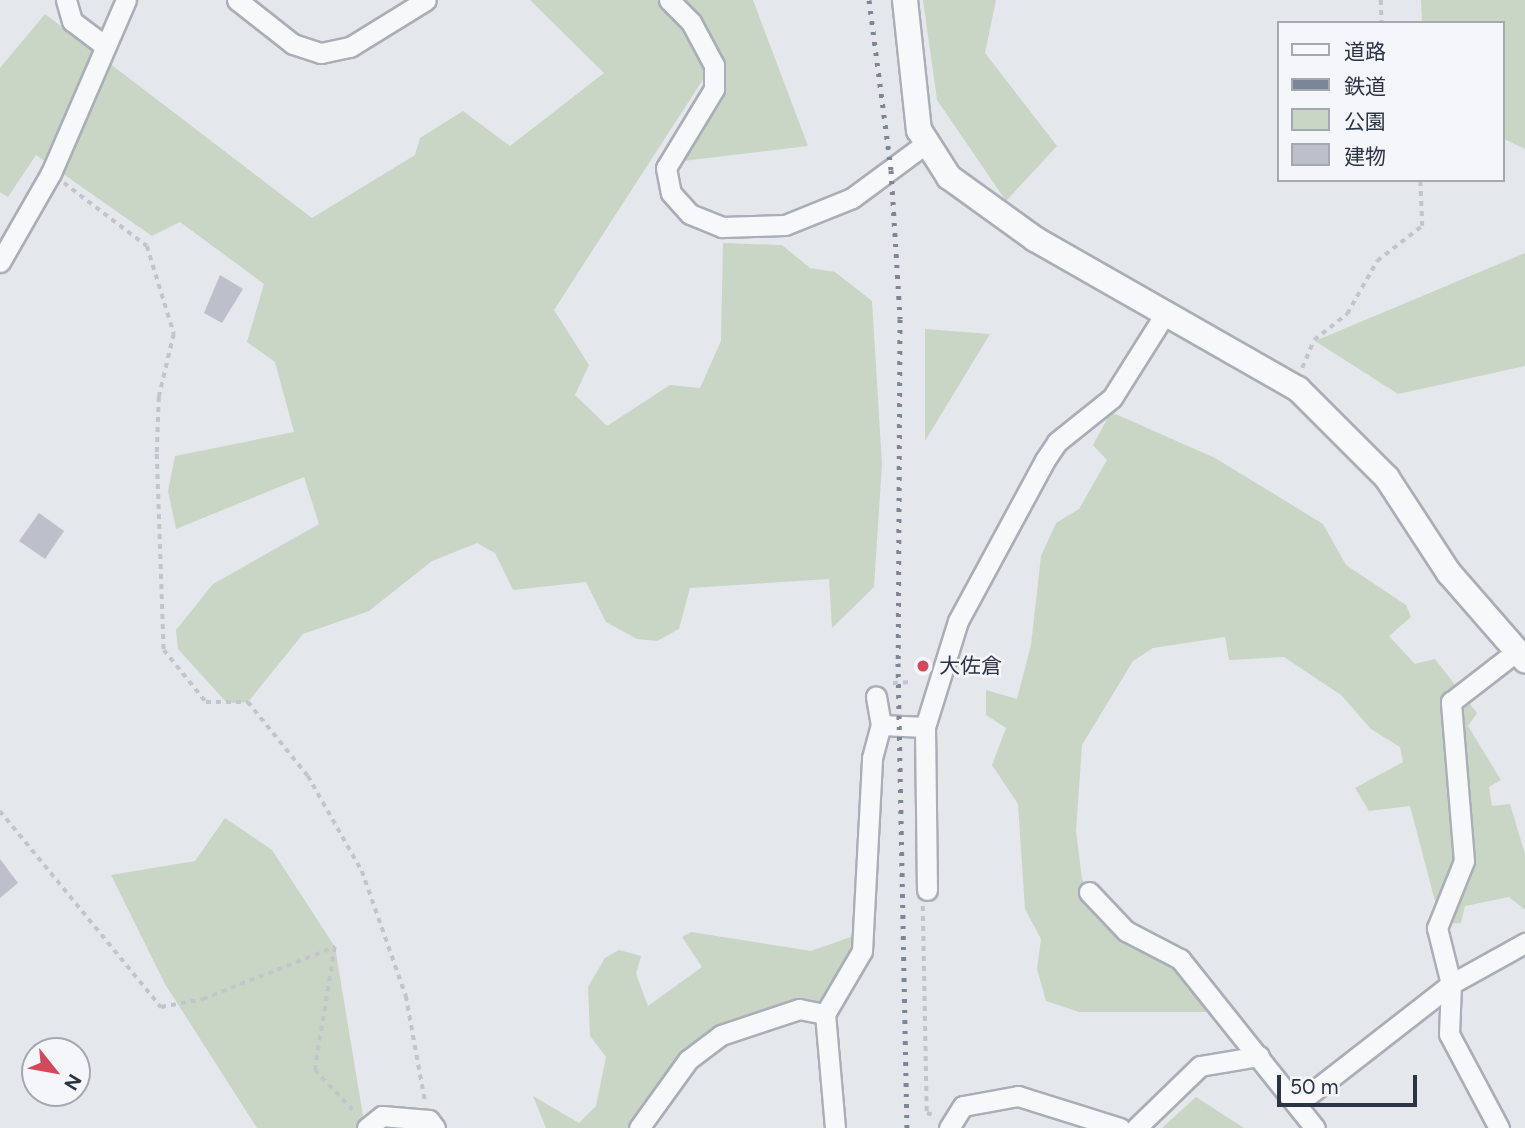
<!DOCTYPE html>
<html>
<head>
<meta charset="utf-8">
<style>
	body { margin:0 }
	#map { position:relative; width:1525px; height:1128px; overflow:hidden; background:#e4e7ec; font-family:Figtree,"Noto Sans JP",sans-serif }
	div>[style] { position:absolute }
	.green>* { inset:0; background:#c9d6c5 }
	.building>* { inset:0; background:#bbc0ca }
	.path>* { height:3.5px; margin-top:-1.75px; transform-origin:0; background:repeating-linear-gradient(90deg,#c2c5cb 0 5px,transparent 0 10px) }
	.roads { filter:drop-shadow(2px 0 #a9aeb7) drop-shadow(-2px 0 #a9aeb7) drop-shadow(0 2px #a9aeb7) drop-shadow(0 -2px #a9aeb7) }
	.minor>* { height:19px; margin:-9.5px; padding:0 9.5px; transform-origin:9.5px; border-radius:9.5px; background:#f7f8fa }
	.tertiary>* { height:24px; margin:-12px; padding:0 12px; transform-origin:12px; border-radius:12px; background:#f7f8fa }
	.rail>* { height:5px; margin-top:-2.5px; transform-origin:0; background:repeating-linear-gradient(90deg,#7d8696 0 3.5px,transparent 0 10.5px) }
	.dots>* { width:19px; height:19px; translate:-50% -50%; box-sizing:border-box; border:4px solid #f4f6f9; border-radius:50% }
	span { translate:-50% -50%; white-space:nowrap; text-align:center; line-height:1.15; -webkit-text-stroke:5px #f4f6f9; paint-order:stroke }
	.poi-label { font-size:21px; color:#2b3445 }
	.left { translate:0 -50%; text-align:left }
	.legend { position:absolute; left:1277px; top:21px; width:228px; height:161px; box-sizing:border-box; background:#f4f6f9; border:2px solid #a4a8b1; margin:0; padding:9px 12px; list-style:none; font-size:21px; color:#2b3445 }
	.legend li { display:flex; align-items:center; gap:14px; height:35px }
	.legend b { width:35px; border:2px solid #a4a8b1 }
	.north { position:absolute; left:21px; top:1037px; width:70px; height:70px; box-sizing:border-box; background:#f4f6f9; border:2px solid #a4a8b1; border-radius:50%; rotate:121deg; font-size:19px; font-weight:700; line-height:28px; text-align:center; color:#2b3445 }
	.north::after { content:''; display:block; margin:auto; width:24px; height:32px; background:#d1495b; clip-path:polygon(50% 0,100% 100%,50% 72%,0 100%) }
	.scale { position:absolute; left:1277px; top:1075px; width:140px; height:32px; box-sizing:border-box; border:4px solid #2b3445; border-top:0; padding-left:9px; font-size:21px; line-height:24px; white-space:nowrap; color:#2b3445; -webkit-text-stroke:5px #f4f6f9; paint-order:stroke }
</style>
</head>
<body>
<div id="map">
	<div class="green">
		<div style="clip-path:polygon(530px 0,662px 0,676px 10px,711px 67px,554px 310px,589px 365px,575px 395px,607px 426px,670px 385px,700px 388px,721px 341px,723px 243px,782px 245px,810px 268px,835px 272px,872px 301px,882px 464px,874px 587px,832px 628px,829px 579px,690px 588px,679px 629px,657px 641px,637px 639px,606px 622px,586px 582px,513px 590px,495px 553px,477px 543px,432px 561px,369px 611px,303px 634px,248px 702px,227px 703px,178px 649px,176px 630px,213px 584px,319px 524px,304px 477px,176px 529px,168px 491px,175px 456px,294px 432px,275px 362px,247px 342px,264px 284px,180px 222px,152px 236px,36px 155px,8px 197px,0 192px,0 68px,45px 14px,312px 218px,415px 155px,420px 138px,463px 111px,510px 146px,604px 73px)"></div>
		<div style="clip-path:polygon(675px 0,753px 0,808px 146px,683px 161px,724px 98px,717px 61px)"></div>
		<div style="clip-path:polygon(923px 0,996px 0,985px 53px,1057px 146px,1006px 201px,937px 100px)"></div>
		<div style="clip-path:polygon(1421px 0,1525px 0,1525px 149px,1502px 138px,1502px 23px,1422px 23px)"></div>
		<div style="clip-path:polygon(1525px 253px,1525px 366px,1398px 394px,1315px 341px)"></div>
		<div style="clip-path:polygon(925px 329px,990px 334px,925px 441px)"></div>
		<div style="clip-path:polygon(1111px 412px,1215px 458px,1323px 524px,1346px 565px,1406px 605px,1411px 617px,1389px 636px,1415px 664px,1435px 659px,1477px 713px,1468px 726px,1501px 780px,1489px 787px,1492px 806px,1510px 804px,1525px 854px,1525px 910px,1509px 897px,1465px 906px,1461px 923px,1441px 924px,1410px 806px,1369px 811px,1355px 788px,1403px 762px,1400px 747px,1371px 729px,1341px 695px,1284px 657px,1229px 660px,1225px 637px,1153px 648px,1133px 661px,1082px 745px,1076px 831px,1082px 879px,1098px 906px,1176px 963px,1207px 1012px,1079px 1012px,1046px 1001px,1037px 969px,1041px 939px,1025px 909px,1018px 804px,992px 765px,1006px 728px,986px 715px,986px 690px,1017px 699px,1031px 645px,1041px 556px,1056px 523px,1079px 509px,1107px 460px,1093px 445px)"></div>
		<div style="clip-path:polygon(225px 818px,272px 850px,335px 947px,365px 1128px,257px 1128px,165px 984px,111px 875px,195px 861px)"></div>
		<div style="clip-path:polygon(691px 932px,811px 951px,859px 934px,858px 950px,828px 999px,734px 1025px,632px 1128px,546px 1128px,533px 1096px,579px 1123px,596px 1106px,606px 1057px,590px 1036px,588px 987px,605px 958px,619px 950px,641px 956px,636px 974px,648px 1006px,702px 967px,682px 937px)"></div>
		<div style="clip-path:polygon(1196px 1097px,1244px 1128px,1162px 1128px)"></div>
	</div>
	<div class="building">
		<div style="clip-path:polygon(220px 275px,243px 289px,222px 323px,204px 313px)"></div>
		<div style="clip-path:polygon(39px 513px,64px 531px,45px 559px,19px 541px)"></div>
		<div style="clip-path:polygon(0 859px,18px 883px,0 898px)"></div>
	</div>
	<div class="path">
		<div style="left:1381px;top:0;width:23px;rotate:88deg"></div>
		<div style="left:64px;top:183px;width:104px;rotate:37.2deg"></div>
		<div style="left:147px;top:246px;width:92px;rotate:72.9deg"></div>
		<div style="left:174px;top:334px;width:65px;rotate:103.4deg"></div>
		<div style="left:159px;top:397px;width:57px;rotate:92deg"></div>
		<div style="left:157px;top:454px;width:196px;rotate:88deg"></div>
		<div style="left:164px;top:650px;width:67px;rotate:51.1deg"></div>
		<div style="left:206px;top:702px;width:42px"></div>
		<div style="left:248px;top:702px;width:95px;rotate:51deg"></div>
		<div style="left:308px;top:776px;width:109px;rotate:60.4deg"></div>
		<div style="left:362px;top:871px;width:133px;rotate:70.6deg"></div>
		<div style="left:406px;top:996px;width:107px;rotate:79.7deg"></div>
		<div style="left:1302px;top:368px;width:30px;rotate:-67deg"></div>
		<div style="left:1314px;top:340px;width:42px;rotate:-38.2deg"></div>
		<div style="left:1347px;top:314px;width:61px;rotate:-60.5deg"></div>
		<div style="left:1377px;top:261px;width:57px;rotate:-37.9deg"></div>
		<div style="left:1422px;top:226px;width:46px;rotate:-92.5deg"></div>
		<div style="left:893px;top:683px;width:20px;rotate:-3deg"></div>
		<div style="left:0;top:811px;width:254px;rotate:50.6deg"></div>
		<div style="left:161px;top:1007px;width:43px;rotate:-10.8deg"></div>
		<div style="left:203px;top:999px;width:142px;rotate:-21.5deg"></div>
		<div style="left:335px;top:947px;width:125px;rotate:99.2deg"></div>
		<div style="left:315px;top:1070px;width:59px;rotate:46.4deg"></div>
		<div style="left:923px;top:906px;width:207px;rotate:88.9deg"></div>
		<div style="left:927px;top:1113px;width:9px;rotate:18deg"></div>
	</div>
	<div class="roads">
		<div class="minor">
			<div style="left:66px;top:0;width:22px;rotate:74deg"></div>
			<div style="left:72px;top:21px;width:40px;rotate:37deg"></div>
			<div style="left:237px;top:0;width:71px;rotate:38.2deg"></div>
			<div style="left:293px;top:44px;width:29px;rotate:18deg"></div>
			<div style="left:321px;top:53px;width:30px;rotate:-12deg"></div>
			<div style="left:350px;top:47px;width:89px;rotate:-31.7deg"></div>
			<div style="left:669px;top:0;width:31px;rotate:45deg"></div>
			<div style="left:691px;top:22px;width:49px;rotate:61.9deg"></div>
			<div style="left:714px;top:65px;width:24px;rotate:90deg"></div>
			<div style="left:714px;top:89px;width:92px;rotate:121.3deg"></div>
			<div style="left:666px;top:168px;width:25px;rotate:79deg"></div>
			<div style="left:671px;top:193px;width:28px;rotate:48deg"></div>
			<div style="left:690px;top:214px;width:35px;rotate:22deg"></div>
			<div style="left:722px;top:227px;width:63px;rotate:-1.8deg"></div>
			<div style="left:785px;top:225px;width:72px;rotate:-21.9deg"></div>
			<div style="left:852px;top:198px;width:89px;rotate:-36.4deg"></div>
			<div style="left:0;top:262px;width:103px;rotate:-60.2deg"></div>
			<div style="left:51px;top:173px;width:189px;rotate:-66.6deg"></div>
			<div style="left:881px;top:725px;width:44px;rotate:2.6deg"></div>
			<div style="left:925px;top:727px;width:111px;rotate:-72.7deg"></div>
			<div style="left:958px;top:621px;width:183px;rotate:-61.6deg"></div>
			<div style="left:1045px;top:460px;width:22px;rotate:-56deg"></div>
			<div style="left:1057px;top:442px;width:70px;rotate:-38.7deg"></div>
			<div style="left:1112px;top:398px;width:99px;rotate:-57.8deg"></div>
			<div style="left:925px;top:727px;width:163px;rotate:89.3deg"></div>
			<div style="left:1089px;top:892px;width:54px;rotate:46.5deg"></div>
			<div style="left:1126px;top:931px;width:61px;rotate:27.4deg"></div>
			<div style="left:1180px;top:959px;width:216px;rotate:51.4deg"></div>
			<div style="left:1297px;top:1104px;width:195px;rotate:-37.9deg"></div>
			<div style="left:1451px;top:984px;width:85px;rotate:-29deg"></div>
			<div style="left:367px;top:1128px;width:19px;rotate:-39deg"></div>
			<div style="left:382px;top:1116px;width:47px;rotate:4.9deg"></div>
			<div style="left:429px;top:1120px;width:10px;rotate:53deg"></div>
			<div style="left:639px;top:1128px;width:84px;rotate:-54.2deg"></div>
			<div style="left:688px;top:1060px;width:41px;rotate:-37.1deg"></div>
			<div style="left:721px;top:1035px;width:82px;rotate:-18.4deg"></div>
			<div style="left:799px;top:1009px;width:26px;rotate:11deg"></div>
			<div style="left:835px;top:1128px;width:114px;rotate:-95deg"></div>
			<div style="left:825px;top:1014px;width:73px;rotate:-59.6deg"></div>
			<div style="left:862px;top:951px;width:193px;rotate:-87deg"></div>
			<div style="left:872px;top:758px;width:34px;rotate:-75deg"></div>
			<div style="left:881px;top:725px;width:29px;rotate:-100deg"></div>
			<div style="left:949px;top:1128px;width:26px;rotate:-58deg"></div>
			<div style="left:963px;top:1106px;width:56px;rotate:-10.3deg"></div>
			<div style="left:1018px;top:1096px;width:107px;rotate:17.4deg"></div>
			<div style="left:1136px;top:1128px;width:89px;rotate:-44.1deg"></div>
			<div style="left:1200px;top:1066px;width:60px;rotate:-9.6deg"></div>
			<div style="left:1499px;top:1128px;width:106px;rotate:-118deg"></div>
			<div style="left:1449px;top:1034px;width:50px;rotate:-87.7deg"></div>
			<div style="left:1451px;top:984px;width:58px;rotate:-104deg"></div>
			<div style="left:1437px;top:928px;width:72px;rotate:-68.1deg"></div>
			<div style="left:1464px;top:861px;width:160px;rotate:-94.7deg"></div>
			<div style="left:1451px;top:702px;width:83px;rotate:-37.7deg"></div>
		</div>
		<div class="tertiary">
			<div style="left:905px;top:0;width:131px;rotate:83.9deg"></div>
			<div style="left:919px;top:130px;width:56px;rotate:57.4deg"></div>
			<div style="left:949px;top:177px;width:106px;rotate:35.8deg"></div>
			<div style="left:1035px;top:239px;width:303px;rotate:29.7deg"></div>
			<div style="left:1298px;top:389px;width:126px;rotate:45deg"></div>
			<div style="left:1387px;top:478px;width:113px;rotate:56.9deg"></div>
			<div style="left:1449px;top:573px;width:116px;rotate:48.9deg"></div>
		</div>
	</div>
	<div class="rail">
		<div style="left:869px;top:0;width:171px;rotate:82.6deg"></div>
		<div style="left:891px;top:170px;width:149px;rotate:86.5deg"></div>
		<div style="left:900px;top:319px;width:344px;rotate:90.3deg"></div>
		<div style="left:898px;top:663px;width:465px;rotate:88.9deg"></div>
	</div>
	<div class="dots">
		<div style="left:923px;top:666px;background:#d1495b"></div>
	</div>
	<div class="poi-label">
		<span class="left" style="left:939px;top:666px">大佐倉</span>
	</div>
	<ul class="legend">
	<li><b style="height:9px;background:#f7f8fa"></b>道路</li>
	<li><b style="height:9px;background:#7d8696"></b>鉄道</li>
	<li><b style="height:19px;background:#c9d6c5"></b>公園</li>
	<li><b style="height:19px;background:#bbc0ca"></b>建物</li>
	</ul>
	<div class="north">N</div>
	<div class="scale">50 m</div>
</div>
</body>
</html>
